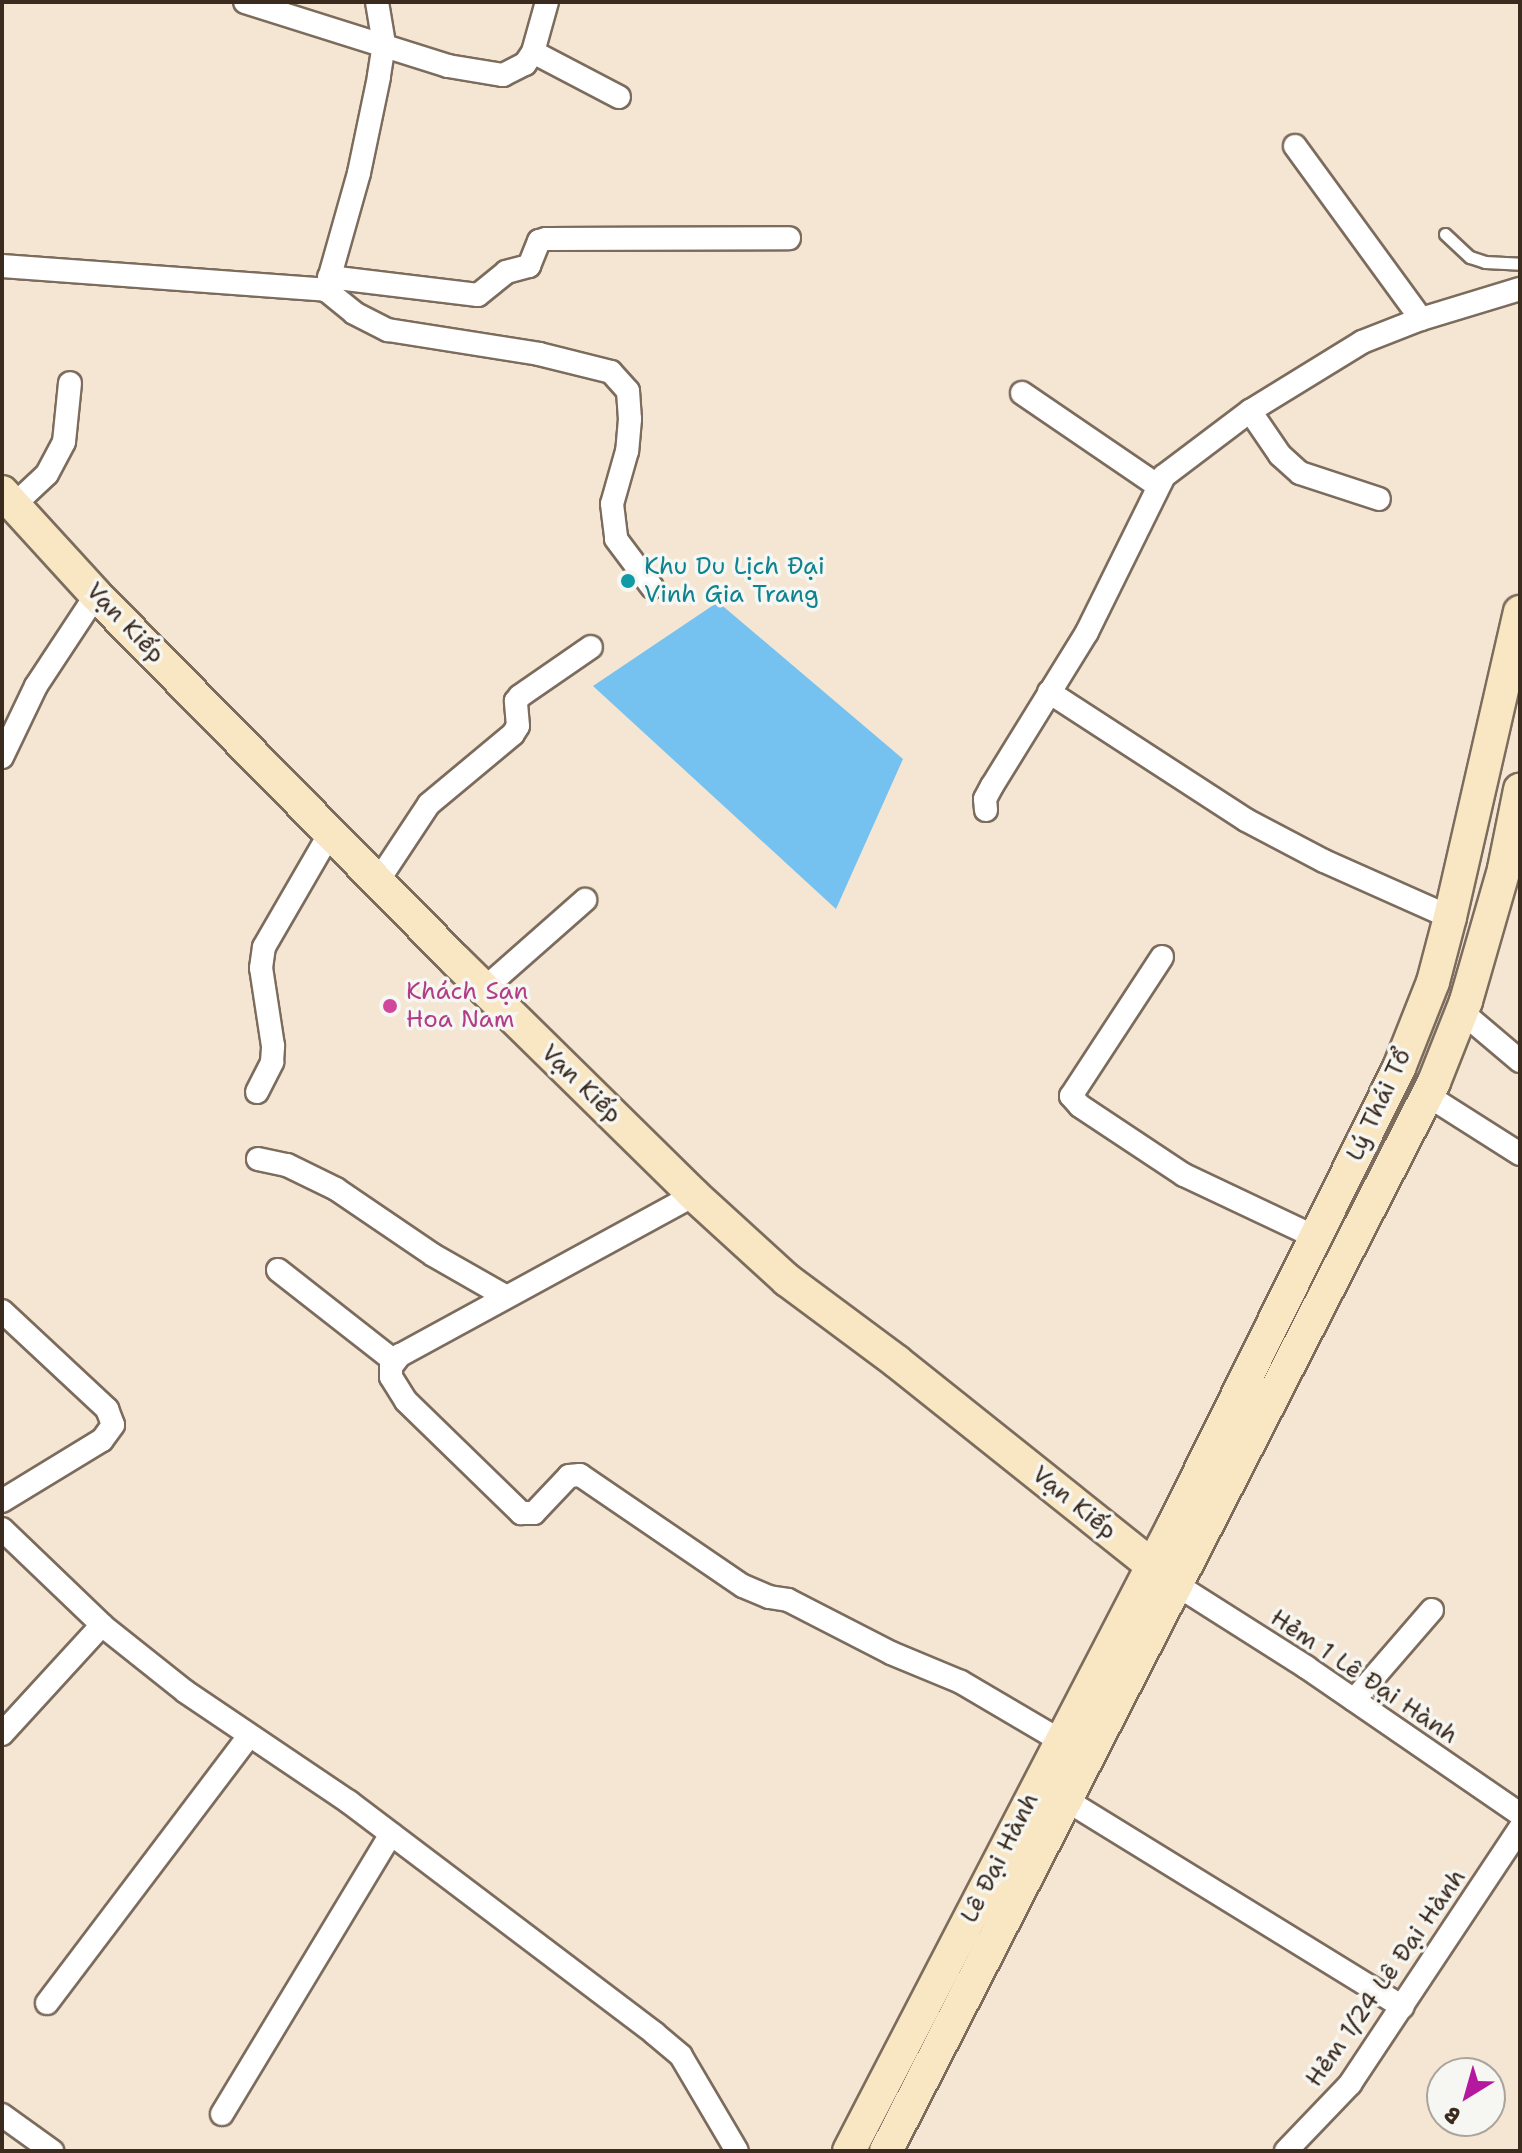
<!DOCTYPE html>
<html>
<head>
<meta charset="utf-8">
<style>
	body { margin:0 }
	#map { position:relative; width:1522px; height:2153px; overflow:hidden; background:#f4e6d3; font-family:"Shantell Sans",sans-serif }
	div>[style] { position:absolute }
	.water>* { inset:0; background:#75c1ef }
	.roads { filter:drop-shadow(2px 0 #7c6c5d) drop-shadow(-2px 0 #7c6c5d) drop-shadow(0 2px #7c6c5d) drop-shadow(0 -2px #7c6c5d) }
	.lane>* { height:11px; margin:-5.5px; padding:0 5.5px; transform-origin:5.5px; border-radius:5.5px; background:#fff }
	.street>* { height:22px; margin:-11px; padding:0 11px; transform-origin:11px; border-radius:11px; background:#fff }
	.secondary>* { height:32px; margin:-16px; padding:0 16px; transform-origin:16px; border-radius:16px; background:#f9e7c3 }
	.dots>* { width:22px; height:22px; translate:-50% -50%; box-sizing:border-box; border:4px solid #f6f6f2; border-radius:50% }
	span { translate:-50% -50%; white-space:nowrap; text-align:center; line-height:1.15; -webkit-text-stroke:7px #f6f6f2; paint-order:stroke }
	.culture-label { font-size:24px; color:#0d838f }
	.left { translate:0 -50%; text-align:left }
	.street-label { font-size:24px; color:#3b2a1e }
	.hotel-label { font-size:24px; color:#b23c85 }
	.frame { position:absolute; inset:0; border:4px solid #3b2a1e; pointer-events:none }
	.north { position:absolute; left:1426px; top:2057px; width:80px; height:80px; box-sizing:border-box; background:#f6f6f2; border:2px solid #aba49d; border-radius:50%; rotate:217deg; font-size:22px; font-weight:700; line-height:32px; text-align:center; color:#3b2a1e }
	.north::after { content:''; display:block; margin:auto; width:28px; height:36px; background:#b5179e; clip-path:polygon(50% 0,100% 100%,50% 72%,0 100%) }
</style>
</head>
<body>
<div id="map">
	<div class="water">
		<div style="clip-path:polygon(718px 602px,903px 759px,836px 909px,593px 686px)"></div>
	</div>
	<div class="roads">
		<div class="lane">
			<div style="left:1445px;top:234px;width:34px;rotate:43deg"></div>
			<div style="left:1470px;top:257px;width:16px;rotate:18deg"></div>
			<div style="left:1485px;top:262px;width:35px;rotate:3deg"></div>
		</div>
		<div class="street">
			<div style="left:245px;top:2px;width:213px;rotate:17.5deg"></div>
			<div style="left:448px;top:66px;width:56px;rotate:9.3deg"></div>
			<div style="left:503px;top:75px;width:25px;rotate:-27deg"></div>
			<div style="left:525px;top:64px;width:14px;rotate:-56deg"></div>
			<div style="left:533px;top:52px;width:52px;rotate:-74.4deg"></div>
			<div style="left:377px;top:2px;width:43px;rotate:80.5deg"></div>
			<div style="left:384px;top:44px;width:33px;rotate:99deg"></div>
			<div style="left:379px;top:77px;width:98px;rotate:101.8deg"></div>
			<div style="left:359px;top:173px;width:122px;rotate:105.8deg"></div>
			<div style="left:326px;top:290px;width:36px;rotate:39deg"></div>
			<div style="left:354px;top:313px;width:38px;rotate:27deg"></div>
			<div style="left:388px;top:330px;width:153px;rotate:9deg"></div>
			<div style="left:539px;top:354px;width:74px;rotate:14deg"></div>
			<div style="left:611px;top:372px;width:25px;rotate:48deg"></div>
			<div style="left:628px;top:391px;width:28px;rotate:86deg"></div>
			<div style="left:630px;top:419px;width:32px;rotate:95deg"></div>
			<div style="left:627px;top:451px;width:55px;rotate:105.8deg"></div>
			<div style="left:612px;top:504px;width:35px;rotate:83deg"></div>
			<div style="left:616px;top:539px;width:60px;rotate:53.1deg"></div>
			<div style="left:533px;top:52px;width:97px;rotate:27.6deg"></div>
			<div style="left:1295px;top:146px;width:214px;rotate:53.9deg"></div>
			<div style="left:2px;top:266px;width:325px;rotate:4.2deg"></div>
			<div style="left:329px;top:277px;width:150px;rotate:6.9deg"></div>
			<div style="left:478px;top:295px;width:36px;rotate:-39deg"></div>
			<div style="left:506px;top:272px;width:24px;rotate:-15deg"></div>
			<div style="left:529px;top:266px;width:27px;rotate:-68deg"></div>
			<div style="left:539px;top:241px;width:7px;rotate:-16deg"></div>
			<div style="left:546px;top:239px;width:243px;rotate:-0.2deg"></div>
			<div style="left:1022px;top:393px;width:163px;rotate:34.3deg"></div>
			<div style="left:1250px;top:411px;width:53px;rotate:55.7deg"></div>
			<div style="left:1280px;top:455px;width:27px;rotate:42deg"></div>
			<div style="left:1300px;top:473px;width:83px;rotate:18.2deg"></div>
			<div style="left:14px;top:505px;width:45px;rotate:-43.2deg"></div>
			<div style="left:47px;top:474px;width:36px;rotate:-62deg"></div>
			<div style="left:64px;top:442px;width:59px;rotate:-84.2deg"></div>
			<div style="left:1049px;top:692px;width:235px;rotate:33deg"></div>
			<div style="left:1246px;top:820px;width:88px;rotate:27.7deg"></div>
			<div style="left:1324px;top:861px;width:138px;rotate:24deg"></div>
			<div style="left:2px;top:757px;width:79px;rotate:-64.4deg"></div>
			<div style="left:36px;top:686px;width:109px;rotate:-56.6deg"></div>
			<div style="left:986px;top:810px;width:11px;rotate:-95deg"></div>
			<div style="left:985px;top:799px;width:15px;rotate:-62deg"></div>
			<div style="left:992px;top:786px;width:181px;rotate:-58.3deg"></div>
			<div style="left:1087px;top:632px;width:174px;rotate:-63.7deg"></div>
			<div style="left:1164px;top:476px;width:108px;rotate:-37.1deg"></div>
			<div style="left:1250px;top:411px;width:132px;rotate:-31.6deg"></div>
			<div style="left:1362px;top:342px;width:63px;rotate:-21.3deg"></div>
			<div style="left:1421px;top:319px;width:103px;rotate:-16.9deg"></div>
			<div style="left:378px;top:881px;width:92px;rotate:-56.5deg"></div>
			<div style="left:429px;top:804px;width:109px;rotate:-39.8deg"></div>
			<div style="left:513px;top:734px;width:9px;rotate:-58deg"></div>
			<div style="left:518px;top:726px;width:25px;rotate:-95deg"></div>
			<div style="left:516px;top:701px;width:6px;rotate:-51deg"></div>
			<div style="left:520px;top:696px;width:86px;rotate:-34.6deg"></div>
			<div style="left:1162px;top:957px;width:166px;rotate:123.2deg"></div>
			<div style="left:1071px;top:1096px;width:13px;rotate:48deg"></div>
			<div style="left:1080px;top:1106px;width:125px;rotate:33.6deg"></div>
			<div style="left:1184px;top:1175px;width:145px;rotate:25.3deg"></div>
			<div style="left:484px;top:989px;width:135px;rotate:-41.4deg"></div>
			<div style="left:1462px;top:1012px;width:76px;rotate:40.2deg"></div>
			<div style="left:257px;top:1092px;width:34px;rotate:-63deg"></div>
			<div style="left:272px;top:1062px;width:16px;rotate:-86deg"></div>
			<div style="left:273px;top:1046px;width:79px;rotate:-98.7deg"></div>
			<div style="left:261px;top:968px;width:21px;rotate:-82deg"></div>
			<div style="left:264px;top:947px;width:132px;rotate:-59.9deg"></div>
			<div style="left:1427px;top:1095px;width:110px;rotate:32.4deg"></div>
			<div style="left:258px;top:1159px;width:30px;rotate:12deg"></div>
			<div style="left:287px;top:1165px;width:55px;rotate:26.1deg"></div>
			<div style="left:336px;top:1189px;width:117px;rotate:34.2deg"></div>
			<div style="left:433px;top:1255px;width:83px;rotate:29.7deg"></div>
			<div style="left:694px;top:1195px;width:335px;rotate:151.4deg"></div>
			<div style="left:400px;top:1355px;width:15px;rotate:127deg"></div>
			<div style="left:391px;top:1367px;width:10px;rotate:90deg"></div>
			<div style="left:391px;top:1377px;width:28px;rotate:58deg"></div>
			<div style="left:406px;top:1401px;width:161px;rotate:44.2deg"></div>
			<div style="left:521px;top:1513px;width:13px"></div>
			<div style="left:534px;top:1513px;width:51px;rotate:-46.6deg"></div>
			<div style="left:569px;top:1476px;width:11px;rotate:-5deg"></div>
			<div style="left:580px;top:1475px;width:197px;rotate:34.3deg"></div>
			<div style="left:743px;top:1586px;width:28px;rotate:23deg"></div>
			<div style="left:769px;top:1597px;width:19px;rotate:9deg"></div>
			<div style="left:788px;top:1600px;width:116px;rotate:27.2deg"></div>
			<div style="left:891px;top:1653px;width:76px;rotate:22.5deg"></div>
			<div style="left:961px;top:1682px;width:116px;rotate:30.5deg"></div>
			<div style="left:278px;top:1270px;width:147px;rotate:38.1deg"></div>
			<div style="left:2px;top:1311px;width:144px;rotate:43deg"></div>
			<div style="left:107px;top:1409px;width:17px;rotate:69deg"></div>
			<div style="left:113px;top:1425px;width:19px;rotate:126deg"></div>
			<div style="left:102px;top:1440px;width:117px;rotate:148.6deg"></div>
			<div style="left:2px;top:1529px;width:140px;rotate:43.8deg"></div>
			<div style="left:103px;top:1626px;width:106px;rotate:38.5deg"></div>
			<div style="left:186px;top:1692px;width:197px;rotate:34deg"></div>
			<div style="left:349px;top:1802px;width:383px;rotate:37.1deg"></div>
			<div style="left:654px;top:2033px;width:35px;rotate:40deg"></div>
			<div style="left:681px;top:2056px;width:110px;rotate:59.5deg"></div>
			<div style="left:1177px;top:1585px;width:153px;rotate:32.4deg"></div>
			<div style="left:1306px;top:1667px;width:260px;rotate:34.5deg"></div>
			<div style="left:1354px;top:1700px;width:119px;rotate:-49.1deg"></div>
			<div style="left:2px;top:1734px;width:148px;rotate:-47.5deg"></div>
			<div style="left:1066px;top:1800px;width:395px;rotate:31.6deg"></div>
			<div style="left:47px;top:2003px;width:335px;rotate:-52.9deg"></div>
			<div style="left:222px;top:2114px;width:327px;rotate:-58.9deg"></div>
			<div style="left:2px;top:2115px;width:62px;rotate:35.8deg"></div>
			<div style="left:1286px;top:2151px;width:93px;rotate:-46.3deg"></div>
			<div style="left:1350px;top:2084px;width:307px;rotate:-56.4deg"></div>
		</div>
		<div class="secondary">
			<div style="left:2px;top:492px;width:139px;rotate:47.6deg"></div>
			<div style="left:96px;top:595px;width:513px;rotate:45.47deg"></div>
			<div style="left:456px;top:961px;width:334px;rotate:44.5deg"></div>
			<div style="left:694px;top:1195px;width:126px;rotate:42.4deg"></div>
			<div style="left:787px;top:1280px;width:136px;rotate:36.6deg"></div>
			<div style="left:896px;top:1361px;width:359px;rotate:38.6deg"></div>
			<div style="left:849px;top:2151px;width:704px;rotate:-62.6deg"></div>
			<div style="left:1173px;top:1526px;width:511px;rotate:-63.74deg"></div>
			<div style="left:1399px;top:1068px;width:92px;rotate:-68.4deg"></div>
			<div style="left:1433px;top:982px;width:67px;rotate:-75.3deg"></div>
			<div style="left:1450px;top:917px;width:313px;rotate:-77.1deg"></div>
			<div style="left:886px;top:2151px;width:1201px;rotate:-62.86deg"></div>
			<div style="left:1434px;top:1082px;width:87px;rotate:-68.4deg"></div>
			<div style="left:1466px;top:1001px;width:137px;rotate:-73.9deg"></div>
			<div style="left:1504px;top:869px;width:81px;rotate:-78.6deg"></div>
		</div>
	</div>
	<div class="dots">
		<div style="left:628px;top:581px;background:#0f9aa8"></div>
		<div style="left:390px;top:1006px;background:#d1479c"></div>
	</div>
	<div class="culture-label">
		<span class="left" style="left:644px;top:581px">Khu Du Lịch Đại<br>Vinh Gia Trang</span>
	</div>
	<div class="street-label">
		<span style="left:125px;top:623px;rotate:46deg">Vạn Kiếp</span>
		<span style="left:581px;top:1084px;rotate:44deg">Vạn Kiếp</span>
		<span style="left:1379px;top:1105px;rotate:-65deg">Lý Thái Tổ</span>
		<span style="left:1074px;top:1503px;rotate:39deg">Vạn Kiếp</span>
		<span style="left:1364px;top:1677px;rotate:34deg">Hẻm 1 Lê Đại Hành</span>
		<span style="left:1000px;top:1858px;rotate:-63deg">Lê Đại Hành</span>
		<span style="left:1386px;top:1978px;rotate:-55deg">Hẻm 1/24 Lê Đại Hành</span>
	</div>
	<div class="hotel-label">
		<span class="left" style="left:406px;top:1006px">Khách Sạn<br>Hoa Nam</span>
	</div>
	<div class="frame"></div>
	<div class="north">B</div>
</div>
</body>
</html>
